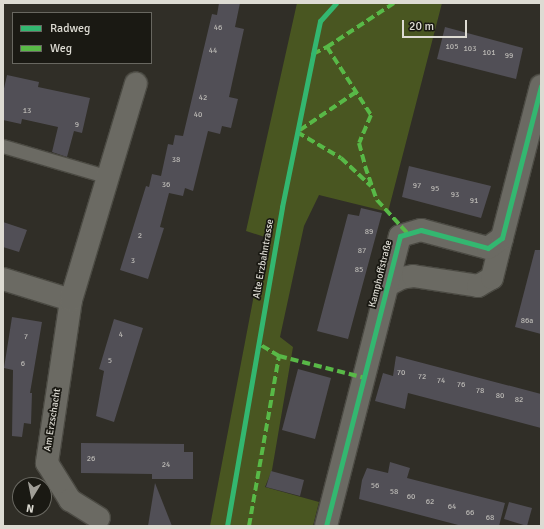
<!DOCTYPE html>
<html>
<head>
<meta charset="utf-8">
<style>
	body { margin:0 }
	#map { position:relative; width:544px; height:529px; overflow:hidden; background:#302e27; font-family:Signika,sans-serif }
	div>[style] { position:absolute }
	.green>* { inset:0; background:#495621 }
	.building>* { inset:0; background:#514f56 }
	.roads { filter:drop-shadow(1px 0 #4b4a43) drop-shadow(-1px 0 #4b4a43) drop-shadow(0 1px #4b4a43) drop-shadow(0 -1px #4b4a43) }
	.lane>* { height:13px; margin:-6.5px; padding:0 6.5px; transform-origin:6.5px; border-radius:6.5px; background:#6b6a63 }
	.street>* { height:22px; margin:-11px; padding:0 11px; transform-origin:11px; border-radius:11px; background:#6b6a63 }
	.quiet>* { height:4px; margin-top:-2px; transform-origin:0; background:repeating-linear-gradient(90deg,#58b947 0 8px,transparent 0 12px) }
	.cycleway>* { height:5px; margin:-2.5px; padding:0 2.5px; transform-origin:2.5px; border-radius:2.5px; background:#33b770 }
	span { translate:-50% -50%; white-space:nowrap; text-align:center; line-height:1.15; -webkit-text-stroke:3.5px #1a1913; paint-order:stroke }
	.number-label { font-size:8px; color:#bab8b4 }
	.number-label span { -webkit-text-stroke-width:0 }
	.street-label { font-size:10px; color:#dddbd3 }
	.frame { position:absolute; inset:0; border:4px solid #dddbd3; pointer-events:none }
	.legend { position:absolute; left:12px; top:12px; width:140px; height:52px; box-sizing:border-box; background:#1a1913; border:1px solid #686760; margin:0; padding:5px 7px; list-style:none; font-size:12px; color:#dddbd3 }
	.legend li { display:flex; align-items:center; gap:8px; height:20px }
	.legend b { width:20px; border:1px solid #686760 }
	.north { position:absolute; left:12px; top:477px; width:40px; height:40px; box-sizing:border-box; background:#1a1913; border:1px solid #686760; border-radius:50%; rotate:190deg; font-size:11px; font-weight:700; line-height:16px; text-align:center; color:#dddbd3 }
	.north::after { content:''; display:block; margin:auto; width:14px; height:18px; background:#a09e97; clip-path:polygon(50% 0,100% 100%,50% 72%,0 100%) }
	.scale { position:absolute; left:402px; top:20px; width:65px; height:18px; box-sizing:border-box; border:2px solid #dddbd3; border-top:0; padding-left:5px; font-size:12px; line-height:14px; white-space:nowrap; color:#dddbd3; -webkit-text-stroke:3px #1a1913; paint-order:stroke }
</style>
</head>
<body>
<div id="map">
	<div class="green">
		<div style="clip-path:polygon(297px 3px,442px 3px,388px 212px,319px 195px,304px 226px,280px 337px,293px 347px,272px 470px,265px 487px,319px 502px,313px 526px,210px 526px,265px 237px,246px 231px)"></div>
	</div>
	<div class="building">
		<div style="clip-path:polygon(219px 3px,240px 3px,235px 27px,244px 29px,229px 97px,238px 99px,231px 128px,222px 126px,220px 134px,208px 131px,193px 191px,185px 188px,183px 196px,169px 193px,160px 227px,164px 228px,148px 279px,120px 270px,146px 186px,149px 187px,152px 174px,161px 176px,168px 144px,173px 145px,175px 135px,183px 136px,212px 14px,217px 15px)"></div>
		<div style="clip-path:polygon(445px 27px,523px 48px,516px 79px,437px 59px)"></div>
		<div style="clip-path:polygon(7px 75px,39px 82px,38px 87px,90px 98px,82px 133px,74px 131px,67px 157px,52px 152px,58px 127px,22px 119px,21px 124px,3px 120px,3px 93px)"></div>
		<div style="clip-path:polygon(409px 166px,491px 186px,481px 218px,402px 197px)"></div>
		<div style="clip-path:polygon(361px 208px,382px 213px,348px 339px,317px 331px,348px 214px,359px 216px)"></div>
		<div style="clip-path:polygon(3px 222px,27px 230px,19px 252px,3px 247px)"></div>
		<div style="clip-path:polygon(535px 250px,541px 250px,541px 334px,515px 327px)"></div>
		<div style="clip-path:polygon(12px 317px,42px 322px,30px 393px,32px 393px,31px 424px,24px 423px,22px 437px,12px 436px,13px 370px,4px 368px)"></div>
		<div style="clip-path:polygon(114px 319px,143px 328px,114px 422px,96px 416px,104px 371px,99px 369px)"></div>
		<div style="clip-path:polygon(396px 356px,541px 394px,541px 428px,408px 393px,405px 409px,375px 401px,383px 373px,393px 376px)"></div>
		<div style="clip-path:polygon(298px 369px,331px 378px,315px 439px,282px 430px)"></div>
		<div style="clip-path:polygon(81px 443px,184px 444px,184px 452px,193px 452px,193px 479px,152px 479px,152px 474px,81px 473px)"></div>
		<div style="clip-path:polygon(390px 462px,410px 468px,407px 478px,505px 503px,499px 526px,462px 526px,359px 499px,362px 480px,367px 468px,388px 473px)"></div>
		<div style="clip-path:polygon(271px 471px,304px 480px,300px 496px,266px 487px)"></div>
		<div style="clip-path:polygon(155px 483px,172px 526px,148px 526px)"></div>
		<div style="clip-path:polygon(509px 502px,532px 508px,527px 526px,504px 519px)"></div>
	</div>
	<div class="roads">
		<div class="lane">
			<div style="left:3px;top:146px;width:109px;rotate:16.4deg"></div>
		</div>
		<div class="street">
			<div style="left:3px;top:279px;width:71px;rotate:17.2deg"></div>
			<div style="left:71px;top:300px;width:165px;rotate:98.4deg"></div>
			<div style="left:47px;top:463px;width:44px;rotate:58.1deg"></div>
			<div style="left:70px;top:500px;width:34px;rotate:32deg"></div>
			<div style="left:388px;top:285px;width:15px;rotate:-28deg"></div>
			<div style="left:401px;top:278px;width:12px;rotate:-9deg"></div>
			<div style="left:413px;top:276px;width:66px;rotate:8.7deg"></div>
			<div style="left:478px;top:286px;width:16px;rotate:-30deg"></div>
			<div style="left:492px;top:278px;width:41px;rotate:-76deg"></div>
			<div style="left:71px;top:300px;width:226px;rotate:-73.3deg"></div>
			<div style="left:326px;top:526px;width:299px;rotate:-75.7deg"></div>
			<div style="left:400px;top:236px;width:22px;rotate:-16deg"></div>
			<div style="left:421px;top:230px;width:69px;rotate:15deg"></div>
			<div style="left:488px;top:248px;width:17px;rotate:-36deg"></div>
			<div style="left:502px;top:238px;width:157px;rotate:-75.6deg"></div>
		</div>
	</div>
	<div class="quiet">
		<div style="left:327px;top:47px;width:80px;rotate:-33.3deg"></div>
		<div style="left:313px;top:54px;width:16px;rotate:-27deg"></div>
		<div style="left:327px;top:47px;width:81px;rotate:57.1deg"></div>
		<div style="left:371px;top:115px;width:30px;rotate:113deg"></div>
		<div style="left:359px;top:143px;width:24px;rotate:75deg"></div>
		<div style="left:365px;top:166px;width:36px;rotate:71deg"></div>
		<div style="left:377px;top:200px;width:46px;rotate:47.6deg"></div>
		<div style="left:356px;top:92px;width:71px;rotate:145.9deg"></div>
		<div style="left:297px;top:132px;width:51px;rotate:30.6deg"></div>
		<div style="left:341px;top:158px;width:41px;rotate:43deg"></div>
		<div style="left:279px;top:356px;width:89px;rotate:14.3deg"></div>
		<div style="left:249px;top:526px;width:173px;rotate:-80deg"></div>
		<div style="left:279px;top:356px;width:23px;rotate:-149deg"></div>
	</div>
	<div class="cycleway">
		<div style="left:227px;top:526px;width:324px;rotate:-80.2deg"></div>
		<div style="left:282px;top:207px;width:156px;rotate:-78.5deg"></div>
		<div style="left:313px;top:54px;width:34px;rotate:-78deg"></div>
		<div style="left:320px;top:21px;width:24px;rotate:-48deg"></div>
		<div style="left:326px;top:526px;width:299px;rotate:-75.7deg"></div>
		<div style="left:400px;top:236px;width:22px;rotate:-16deg"></div>
		<div style="left:421px;top:230px;width:69px;rotate:15deg"></div>
		<div style="left:488px;top:248px;width:17px;rotate:-36deg"></div>
		<div style="left:502px;top:238px;width:157px;rotate:-75.6deg"></div>
	</div>
	<div class="number-label">
		<span style="left:218px;top:28px">46</span>
		<span style="left:452px;top:47px">105</span>
		<span style="left:470px;top:49px">103</span>
		<span style="left:213px;top:51px">44</span>
		<span style="left:489px;top:53px">101</span>
		<span style="left:509px;top:56px">99</span>
		<span style="left:203px;top:98px">42</span>
		<span style="left:27px;top:111px">13</span>
		<span style="left:198px;top:115px">40</span>
		<span style="left:77px;top:125px">9</span>
		<span style="left:176px;top:160px">38</span>
		<span style="left:166px;top:185px">36</span>
		<span style="left:417px;top:186px">97</span>
		<span style="left:435px;top:189px">95</span>
		<span style="left:455px;top:195px">93</span>
		<span style="left:474px;top:201px">91</span>
		<span style="left:369px;top:232px">89</span>
		<span style="left:140px;top:236px">2</span>
		<span style="left:362px;top:251px">87</span>
		<span style="left:133px;top:261px">3</span>
		<span style="left:359px;top:270px">85</span>
		<span style="left:527px;top:321px">86a</span>
		<span style="left:121px;top:335px">4</span>
		<span style="left:26px;top:337px">7</span>
		<span style="left:110px;top:361px">5</span>
		<span style="left:23px;top:364px">6</span>
		<span style="left:401px;top:373px">70</span>
		<span style="left:422px;top:377px">72</span>
		<span style="left:441px;top:381px">74</span>
		<span style="left:461px;top:385px">76</span>
		<span style="left:480px;top:391px">78</span>
		<span style="left:500px;top:396px">80</span>
		<span style="left:519px;top:400px">82</span>
		<span style="left:91px;top:459px">26</span>
		<span style="left:166px;top:465px">24</span>
		<span style="left:375px;top:486px">56</span>
		<span style="left:394px;top:492px">58</span>
		<span style="left:411px;top:497px">60</span>
		<span style="left:430px;top:502px">62</span>
		<span style="left:452px;top:507px">64</span>
		<span style="left:470px;top:513px">66</span>
		<span style="left:490px;top:518px">68</span>
	</div>
	<div class="street-label">
		<span style="left:264px;top:259px;rotate:-80deg">Alte Erzbahntrasse</span>
		<span style="left:381px;top:274px;rotate:-76deg">Kamphoffstraße</span>
		<span style="left:53px;top:420px;rotate:-81deg">Am Erzschacht</span>
	</div>
	<div class="frame"></div>
	<ul class="legend">
	<li><b style="height:5px;background:#33b770"></b>Radweg</li>
	<li><b style="height:5px;background:#58b947"></b>Weg</li>
	</ul>
	<div class="north">N</div>
	<div class="scale">20 m</div>
</div>
</body>
</html>
